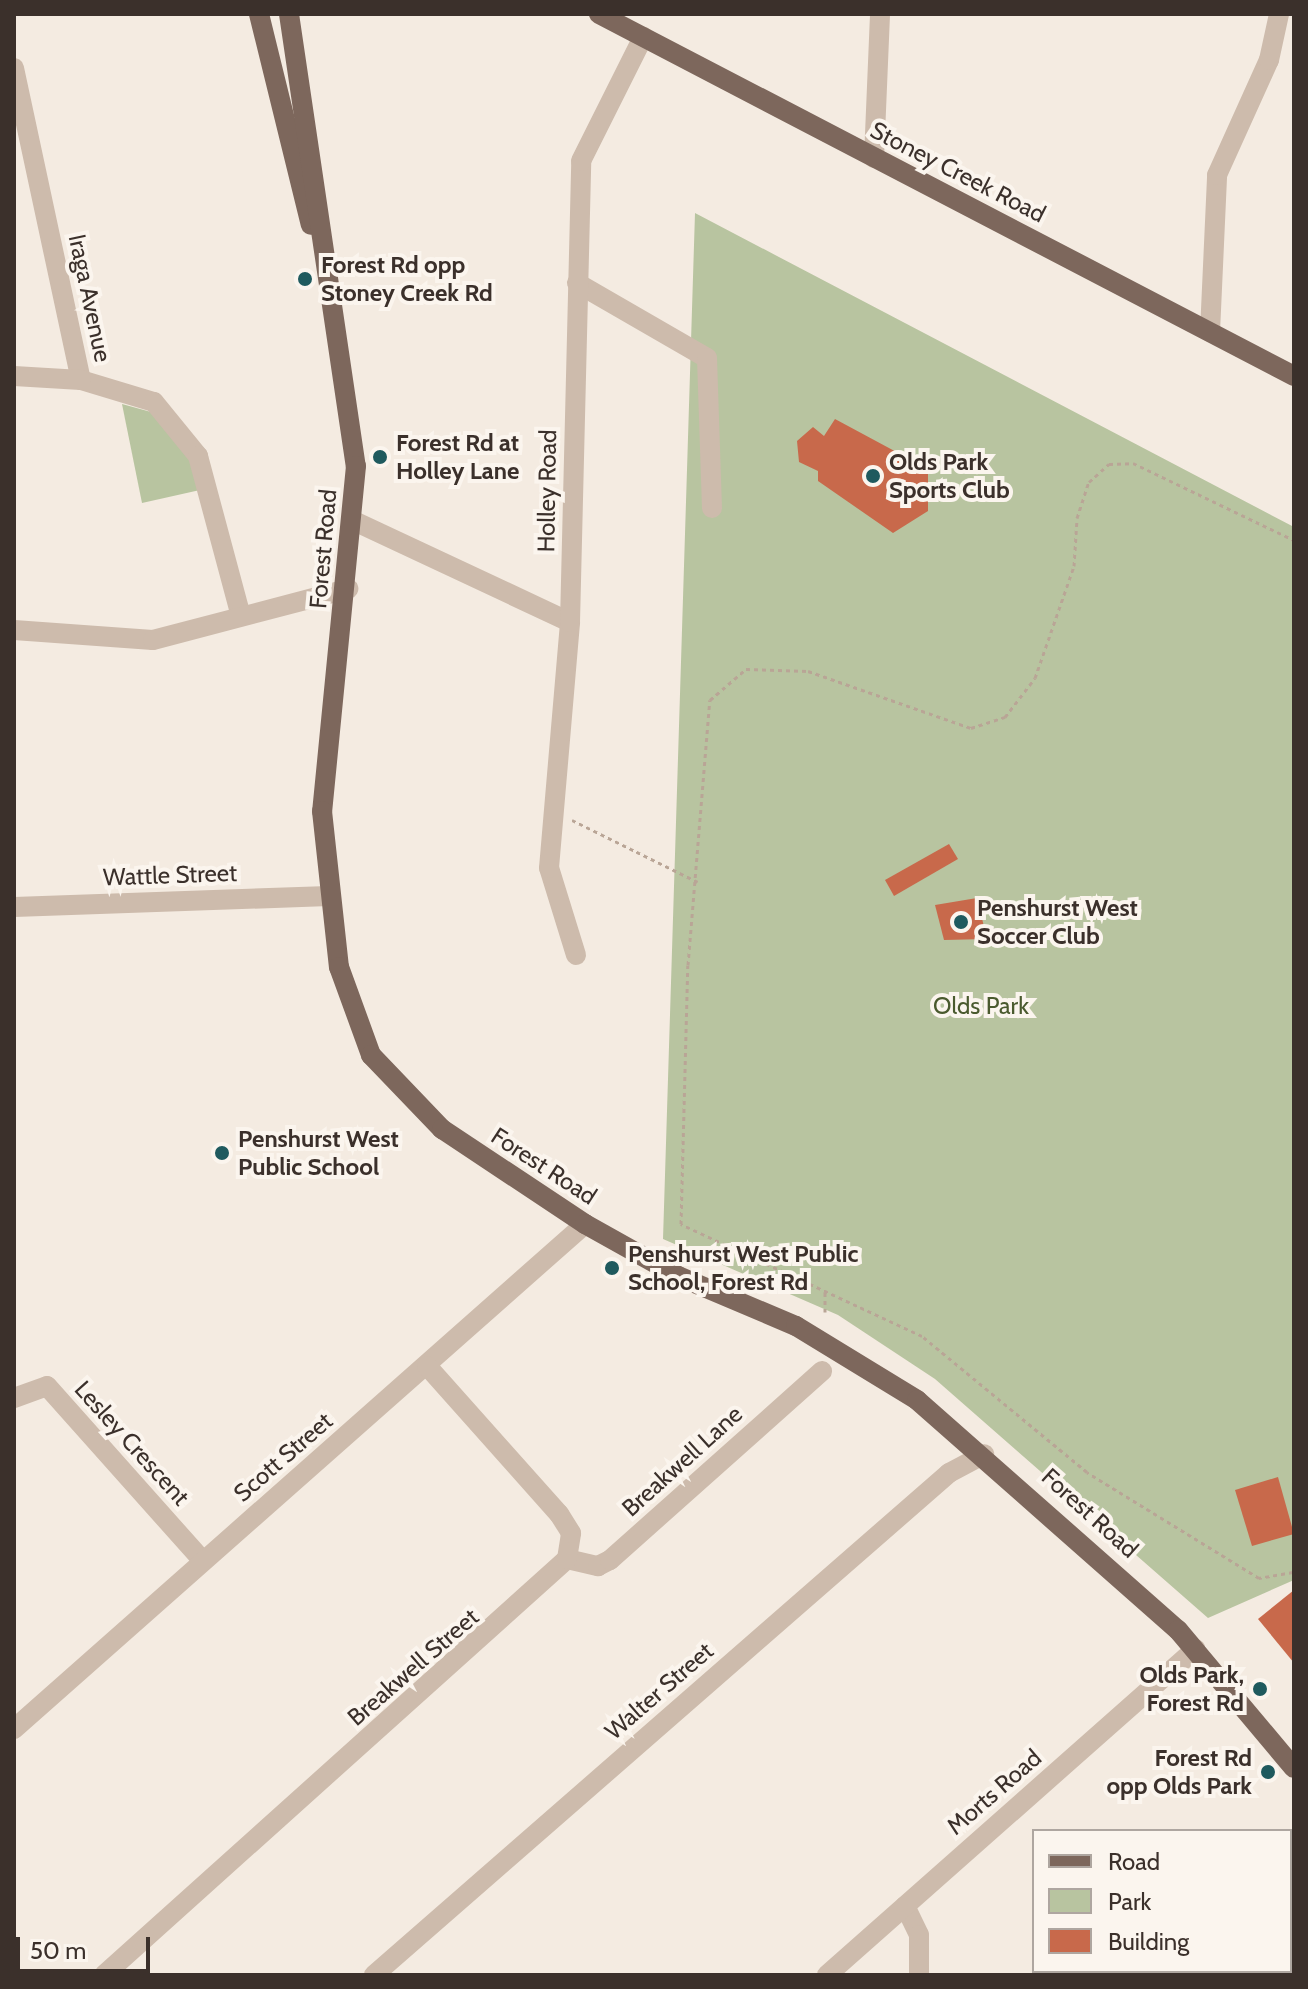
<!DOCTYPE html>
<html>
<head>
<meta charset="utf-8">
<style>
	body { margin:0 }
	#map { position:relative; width:1308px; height:1989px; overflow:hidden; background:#f4ebe1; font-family:Cabin,sans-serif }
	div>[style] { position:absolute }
	.green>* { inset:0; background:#b8c4a0 }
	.building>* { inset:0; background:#c8694b }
	.path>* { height:3px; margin-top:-1.5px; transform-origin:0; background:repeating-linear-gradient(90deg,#b9a596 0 4px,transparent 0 8px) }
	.minor>* { height:20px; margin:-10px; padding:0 10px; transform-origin:10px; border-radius:10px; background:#cdbbac }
	.major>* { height:20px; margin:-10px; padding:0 10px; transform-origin:10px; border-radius:10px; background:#7d675c }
	.dots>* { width:22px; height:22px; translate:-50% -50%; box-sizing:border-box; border:4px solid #fbf5ee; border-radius:50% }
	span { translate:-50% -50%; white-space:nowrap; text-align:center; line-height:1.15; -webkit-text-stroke:8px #fbf5ee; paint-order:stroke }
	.street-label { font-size:24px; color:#3b302b }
	.poi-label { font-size:24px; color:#3b302b; font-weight:700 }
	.left { translate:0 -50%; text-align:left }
	.right { translate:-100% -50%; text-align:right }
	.park-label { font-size:24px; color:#4a5a2e }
	.frame { position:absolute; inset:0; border:16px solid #3b302b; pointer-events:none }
	.legend { position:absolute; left:1032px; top:1829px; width:260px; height:144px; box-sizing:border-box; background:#fbf5ee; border:2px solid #aea6a0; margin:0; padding:10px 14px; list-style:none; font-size:24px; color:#3b302b }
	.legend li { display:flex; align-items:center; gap:16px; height:40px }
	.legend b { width:40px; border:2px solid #aea6a0 }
	.scale { position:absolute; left:16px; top:1937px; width:134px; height:36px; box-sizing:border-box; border:4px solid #3b302b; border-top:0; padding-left:10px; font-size:24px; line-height:28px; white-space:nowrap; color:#3b302b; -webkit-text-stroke:6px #fbf5ee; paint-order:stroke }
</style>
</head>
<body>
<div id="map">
	<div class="green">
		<div style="clip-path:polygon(695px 213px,1294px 527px,1294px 1580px,1208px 1618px,935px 1379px,838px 1315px,663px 1239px)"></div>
		<div style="clip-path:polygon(122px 404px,151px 412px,190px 457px,200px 490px,142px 503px)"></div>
	</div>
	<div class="building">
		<div style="clip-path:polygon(835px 419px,928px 469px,928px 511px,893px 533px,818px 481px,818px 471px,799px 462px,797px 441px,813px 427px,824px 436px)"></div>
		<div style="clip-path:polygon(949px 844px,958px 859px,894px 896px,885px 880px)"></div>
		<div style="clip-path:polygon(977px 898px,987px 939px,944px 940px,935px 905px)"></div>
		<div style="clip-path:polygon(1278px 1477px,1294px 1534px,1252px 1546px,1235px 1490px)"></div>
		<div style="clip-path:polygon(1294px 1590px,1294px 1663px,1258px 1619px)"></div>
	</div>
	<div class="path">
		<div style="left:572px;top:820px;width:140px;rotate:26.2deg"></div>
		<div style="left:825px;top:1312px;width:20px;rotate:-90deg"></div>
		<div style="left:1293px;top:1572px;width:35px;rotate:170deg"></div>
		<div style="left:1259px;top:1578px;width:202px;rotate:-148.4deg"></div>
		<div style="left:1087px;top:1472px;width:214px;rotate:-140.5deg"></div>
		<div style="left:922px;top:1336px;width:266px;rotate:-155.1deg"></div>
		<div style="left:681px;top:1224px;width:259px;rotate:-88.5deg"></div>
		<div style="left:688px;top:965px;width:266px;rotate:-85.3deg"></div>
		<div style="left:710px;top:700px;width:48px;rotate:-40.7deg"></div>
		<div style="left:746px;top:669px;width:62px;rotate:1.8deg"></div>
		<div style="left:808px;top:671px;width:173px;rotate:19.3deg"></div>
		<div style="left:971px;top:728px;width:36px;rotate:-18deg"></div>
		<div style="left:1005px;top:717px;width:49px;rotate:-52.4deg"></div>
		<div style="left:1035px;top:678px;width:119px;rotate:-70.8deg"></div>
		<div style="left:1074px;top:566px;width:48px;rotate:-86.4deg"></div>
		<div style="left:1077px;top:518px;width:38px;rotate:-72deg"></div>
		<div style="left:1089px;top:482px;width:27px;rotate:-42deg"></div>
		<div style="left:1109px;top:464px;width:24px;rotate:-2deg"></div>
		<div style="left:1133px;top:463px;width:178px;rotate:25.6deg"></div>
	</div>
	<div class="minor">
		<div style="left:14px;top:68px;width:319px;rotate:77.9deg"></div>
		<div style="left:81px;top:380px;width:76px;rotate:16.8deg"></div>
		<div style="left:154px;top:402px;width:70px;rotate:50.8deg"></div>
		<div style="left:198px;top:456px;width:163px;rotate:75deg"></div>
		<div style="left:874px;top:158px;width:144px;rotate:-87.6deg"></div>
		<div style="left:577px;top:283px;width:150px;rotate:30deg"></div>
		<div style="left:707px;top:358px;width:150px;rotate:88.1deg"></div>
		<div style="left:1210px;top:332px;width:157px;rotate:-87.4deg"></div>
		<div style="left:1217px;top:175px;width:126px;rotate:-65.7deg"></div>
		<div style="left:1269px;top:60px;width:47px;rotate:-77.7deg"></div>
		<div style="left:14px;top:376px;width:67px;rotate:3.4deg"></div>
		<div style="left:354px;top:521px;width:238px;rotate:25.1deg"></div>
		<div style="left:14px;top:630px;width:139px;rotate:4.1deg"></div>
		<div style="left:153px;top:640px;width:202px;rotate:-14.7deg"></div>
		<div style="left:14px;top:907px;width:315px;rotate:-2deg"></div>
		<div style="left:576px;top:955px;width:91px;rotate:-107.2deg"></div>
		<div style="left:549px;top:868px;width:247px;rotate:-85.1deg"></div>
		<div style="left:570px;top:622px;width:461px;rotate:-88.6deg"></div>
		<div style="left:581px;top:161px;width:139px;rotate:-63.4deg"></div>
		<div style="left:14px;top:1398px;width:35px;rotate:-20deg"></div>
		<div style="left:47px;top:1386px;width:233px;rotate:48.3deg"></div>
		<div style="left:567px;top:1559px;width:32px;rotate:13deg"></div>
		<div style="left:598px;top:1566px;width:13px;rotate:-27deg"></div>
		<div style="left:610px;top:1560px;width:284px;rotate:-41.7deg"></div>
		<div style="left:14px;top:1729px;width:762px;rotate:-41.49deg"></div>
		<div style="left:905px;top:1906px;width:32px;rotate:64deg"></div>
		<div style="left:919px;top:1935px;width:40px;rotate:90deg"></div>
		<div style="left:104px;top:1975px;width:622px;rotate:-41.94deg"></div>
		<div style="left:567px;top:1559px;width:26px;rotate:-81deg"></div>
		<div style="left:571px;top:1533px;width:22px;rotate:-122deg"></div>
		<div style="left:559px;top:1514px;width:198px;rotate:-131.7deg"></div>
		<div style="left:374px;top:1975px;width:763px;rotate:-41.12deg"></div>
		<div style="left:949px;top:1473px;width:40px;rotate:-28deg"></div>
		<div style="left:827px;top:1975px;width:492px;rotate:-41.5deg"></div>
	</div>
	<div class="major">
		<div style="left:259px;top:14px;width:217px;rotate:76.2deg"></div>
		<div style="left:289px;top:14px;width:457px;rotate:81.6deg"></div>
		<div style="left:356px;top:466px;width:347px;rotate:95.6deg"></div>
		<div style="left:322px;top:811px;width:157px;rotate:83.8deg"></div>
		<div style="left:339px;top:967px;width:94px;rotate:70deg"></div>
		<div style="left:371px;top:1055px;width:103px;rotate:46.2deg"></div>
		<div style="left:442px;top:1129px;width:172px;rotate:33.6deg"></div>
		<div style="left:585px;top:1224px;width:107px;rotate:29.2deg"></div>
		<div style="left:678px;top:1276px;width:128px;rotate:23deg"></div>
		<div style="left:796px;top:1326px;width:142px;rotate:31.4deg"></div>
		<div style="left:917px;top:1400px;width:348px;rotate:41.4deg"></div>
		<div style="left:1178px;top:1630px;width:180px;rotate:50deg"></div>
		<div style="left:599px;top:14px;width:784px;rotate:27.51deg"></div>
	</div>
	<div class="dots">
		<div style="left:305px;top:279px;background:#1f5a5e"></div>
		<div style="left:380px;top:457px;background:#1f5a5e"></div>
		<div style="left:873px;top:476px;background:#1f5a5e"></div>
		<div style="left:961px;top:922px;background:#1f5a5e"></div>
		<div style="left:222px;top:1153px;background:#1f5a5e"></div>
		<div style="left:612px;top:1268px;background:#1f5a5e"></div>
		<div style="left:1260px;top:1689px;background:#1f5a5e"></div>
		<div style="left:1268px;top:1772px;background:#1f5a5e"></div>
	</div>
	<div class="street-label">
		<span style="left:958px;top:172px;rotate:27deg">Stoney Creek Road</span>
		<span style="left:90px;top:298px;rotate:78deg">Iraga Avenue</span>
		<span style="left:547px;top:491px;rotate:-89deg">Holley Road</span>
		<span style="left:323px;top:549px;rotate:-85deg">Forest Road</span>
		<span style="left:170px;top:875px;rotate:-2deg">Wattle Street</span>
		<span style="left:544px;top:1166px;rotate:33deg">Forest Road</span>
		<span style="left:132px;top:1443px;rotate:48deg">Lesley Crescent</span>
		<span style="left:283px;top:1457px;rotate:-41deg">Scott Street</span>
		<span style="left:682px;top:1461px;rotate:-42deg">Breakwell Lane</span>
		<span style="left:1090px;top:1513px;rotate:42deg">Forest Road</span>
		<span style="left:413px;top:1667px;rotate:-41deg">Breakwell Street</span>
		<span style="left:659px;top:1691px;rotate:-41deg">Walter Street</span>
		<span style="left:994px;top:1792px;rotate:-41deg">Morts Road</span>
	</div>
	<div class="poi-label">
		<span class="left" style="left:321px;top:279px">Forest Rd opp<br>Stoney Creek Rd</span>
		<span class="left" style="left:396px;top:457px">Forest Rd at<br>Holley Lane</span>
		<span class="left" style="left:889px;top:476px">Olds Park<br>Sports Club</span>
		<span class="left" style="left:977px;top:922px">Penshurst West<br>Soccer Club</span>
		<span class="left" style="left:238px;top:1153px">Penshurst West<br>Public School</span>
		<span class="left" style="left:628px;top:1268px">Penshurst West Public<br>School, Forest Rd</span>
		<span class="right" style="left:1244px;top:1689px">Olds Park,<br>Forest Rd</span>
		<span class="right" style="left:1252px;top:1772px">Forest Rd<br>opp Olds Park</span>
	</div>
	<div class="park-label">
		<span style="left:981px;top:1006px">Olds Park</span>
	</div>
	<div class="frame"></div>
	<ul class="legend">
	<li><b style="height:10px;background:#7d675c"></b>Road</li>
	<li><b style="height:22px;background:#b8c4a0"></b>Park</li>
	<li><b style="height:22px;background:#c8694b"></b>Building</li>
	</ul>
	<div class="scale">50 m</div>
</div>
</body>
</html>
